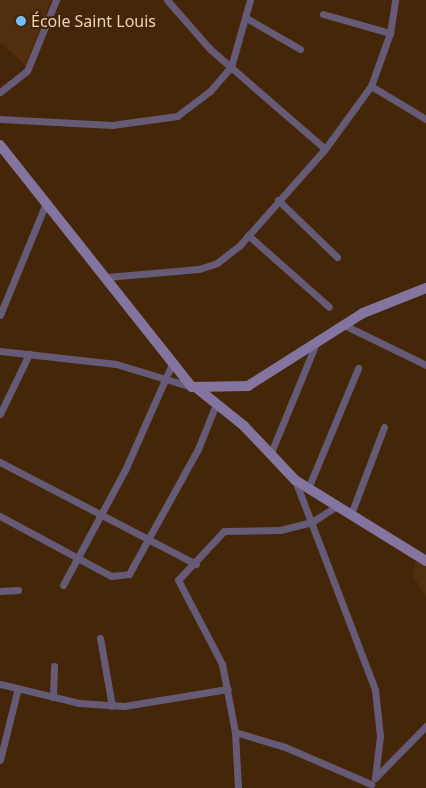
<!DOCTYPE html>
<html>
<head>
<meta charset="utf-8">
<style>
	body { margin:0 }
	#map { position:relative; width:426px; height:788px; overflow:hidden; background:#442609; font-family:"Noto Sans",sans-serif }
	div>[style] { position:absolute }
	.built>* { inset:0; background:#502e0e }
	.street>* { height:7px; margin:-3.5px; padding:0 3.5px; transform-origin:3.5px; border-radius:3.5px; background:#655b77 }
	.secondary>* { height:10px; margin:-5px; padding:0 5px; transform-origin:5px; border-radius:5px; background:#8374a0 }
	.dots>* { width:14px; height:14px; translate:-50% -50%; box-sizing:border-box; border:2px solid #442609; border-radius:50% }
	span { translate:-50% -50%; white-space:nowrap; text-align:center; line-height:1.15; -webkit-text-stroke:4.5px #442609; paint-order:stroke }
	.poi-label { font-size:16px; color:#f1d0b7 }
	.left { translate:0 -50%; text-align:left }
</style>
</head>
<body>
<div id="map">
	<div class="built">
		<div style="clip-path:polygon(0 0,51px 0,26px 66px,0 42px)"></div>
		<div style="clip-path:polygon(416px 560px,426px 565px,426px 597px,412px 574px)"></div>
	</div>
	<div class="street">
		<div style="left:167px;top:0;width:65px;rotate:48.7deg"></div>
		<div style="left:210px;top:49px;width:152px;rotate:41deg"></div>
		<div style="left:323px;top:14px;width:70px;rotate:15.8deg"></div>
		<div style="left:248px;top:19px;width:60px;rotate:30deg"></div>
		<div style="left:371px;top:86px;width:64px;rotate:31deg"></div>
		<div style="left:0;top:92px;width:34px;rotate:-38deg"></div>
		<div style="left:27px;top:71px;width:77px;rotate:-67.8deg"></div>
		<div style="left:0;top:119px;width:112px;rotate:3.1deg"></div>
		<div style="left:112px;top:125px;width:66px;rotate:-7.9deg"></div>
		<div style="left:177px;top:116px;width:41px;rotate:-37.1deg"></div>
		<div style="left:210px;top:91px;width:32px;rotate:-49deg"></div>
		<div style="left:231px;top:67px;width:70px;rotate:-74.2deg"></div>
		<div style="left:278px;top:200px;width:82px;rotate:44deg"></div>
		<div style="left:248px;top:235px;width:108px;rotate:41.6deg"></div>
		<div style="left:107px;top:277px;width:92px;rotate:-5deg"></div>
		<div style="left:199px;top:269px;width:19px;rotate:-18deg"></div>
		<div style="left:217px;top:263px;width:29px;rotate:-38deg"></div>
		<div style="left:240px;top:245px;width:128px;rotate:-48.5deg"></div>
		<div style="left:325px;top:149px;width:78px;rotate:-53.9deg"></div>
		<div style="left:371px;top:86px;width:56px;rotate:-70.3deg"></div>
		<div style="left:390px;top:33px;width:33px;rotate:-81deg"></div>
		<div style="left:0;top:315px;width:121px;rotate:-67.7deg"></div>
		<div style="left:344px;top:325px;width:91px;rotate:26deg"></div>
		<div style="left:0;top:351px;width:117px;rotate:6.4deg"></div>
		<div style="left:116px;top:364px;width:79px;rotate:16.8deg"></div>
		<div style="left:0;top:414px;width:67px;rotate:-64.2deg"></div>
		<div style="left:270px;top:455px;width:116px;rotate:-67.6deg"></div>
		<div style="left:0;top:462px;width:221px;rotate:27.5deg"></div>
		<div style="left:295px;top:480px;width:225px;rotate:69.1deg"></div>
		<div style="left:375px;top:690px;width:46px;rotate:83.8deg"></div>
		<div style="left:380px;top:736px;width:42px;rotate:96.8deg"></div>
		<div style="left:309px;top:486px;width:128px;rotate:-67.4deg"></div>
		<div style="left:351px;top:514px;width:93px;rotate:-69.2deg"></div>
		<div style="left:0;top:516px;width:126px;rotate:28.4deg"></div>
		<div style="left:111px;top:576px;width:18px;rotate:-6deg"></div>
		<div style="left:129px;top:574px;width:143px;rotate:-61.1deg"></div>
		<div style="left:198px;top:449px;width:48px;rotate:-68.2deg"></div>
		<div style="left:63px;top:585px;width:131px;rotate:-61.7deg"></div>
		<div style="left:125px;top:470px;width:116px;rotate:-66.1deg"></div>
		<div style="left:0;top:591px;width:18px;rotate:-3deg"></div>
		<div style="left:100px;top:638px;width:69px;rotate:80deg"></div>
		<div style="left:0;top:684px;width:81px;rotate:13.5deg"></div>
		<div style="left:79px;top:703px;width:45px;rotate:3.8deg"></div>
		<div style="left:124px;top:706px;width:105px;rotate:-9.3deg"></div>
		<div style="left:53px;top:697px;width:31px;rotate:-88deg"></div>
		<div style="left:235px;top:732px;width:52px;rotate:16.7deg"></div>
		<div style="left:285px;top:747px;width:94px;rotate:23.3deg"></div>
		<div style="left:0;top:760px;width:74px;rotate:-76deg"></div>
		<div style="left:375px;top:778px;width:73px;rotate:-45.6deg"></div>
		<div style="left:238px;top:788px;width:56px;rotate:-93.1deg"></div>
		<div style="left:235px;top:732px;width:69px;rotate:-100.8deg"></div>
		<div style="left:222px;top:664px;width:95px;rotate:-117.6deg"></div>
		<div style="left:178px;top:580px;width:67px;rotate:-46.8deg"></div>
		<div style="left:224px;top:531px;width:56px;rotate:-1deg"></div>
		<div style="left:280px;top:530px;width:33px;rotate:-14deg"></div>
		<div style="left:312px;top:522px;width:30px;rotate:-33deg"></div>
	</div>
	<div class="secondary">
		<div style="left:0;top:145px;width:309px;rotate:51.6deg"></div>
		<div style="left:192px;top:387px;width:56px;rotate:-1deg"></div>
		<div style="left:248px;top:386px;width:136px;rotate:-32.4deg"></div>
		<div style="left:363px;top:313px;width:68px;rotate:-21.6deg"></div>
		<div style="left:198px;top:389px;width:59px;rotate:38.8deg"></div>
		<div style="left:244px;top:426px;width:74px;rotate:46.6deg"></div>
		<div style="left:295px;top:480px;width:154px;rotate:31.7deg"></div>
	</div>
	<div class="dots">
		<div style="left:21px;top:21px;background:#74c0f6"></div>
	</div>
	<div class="poi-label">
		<span class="left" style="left:31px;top:21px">École Saint Louis</span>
	</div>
</div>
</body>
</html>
